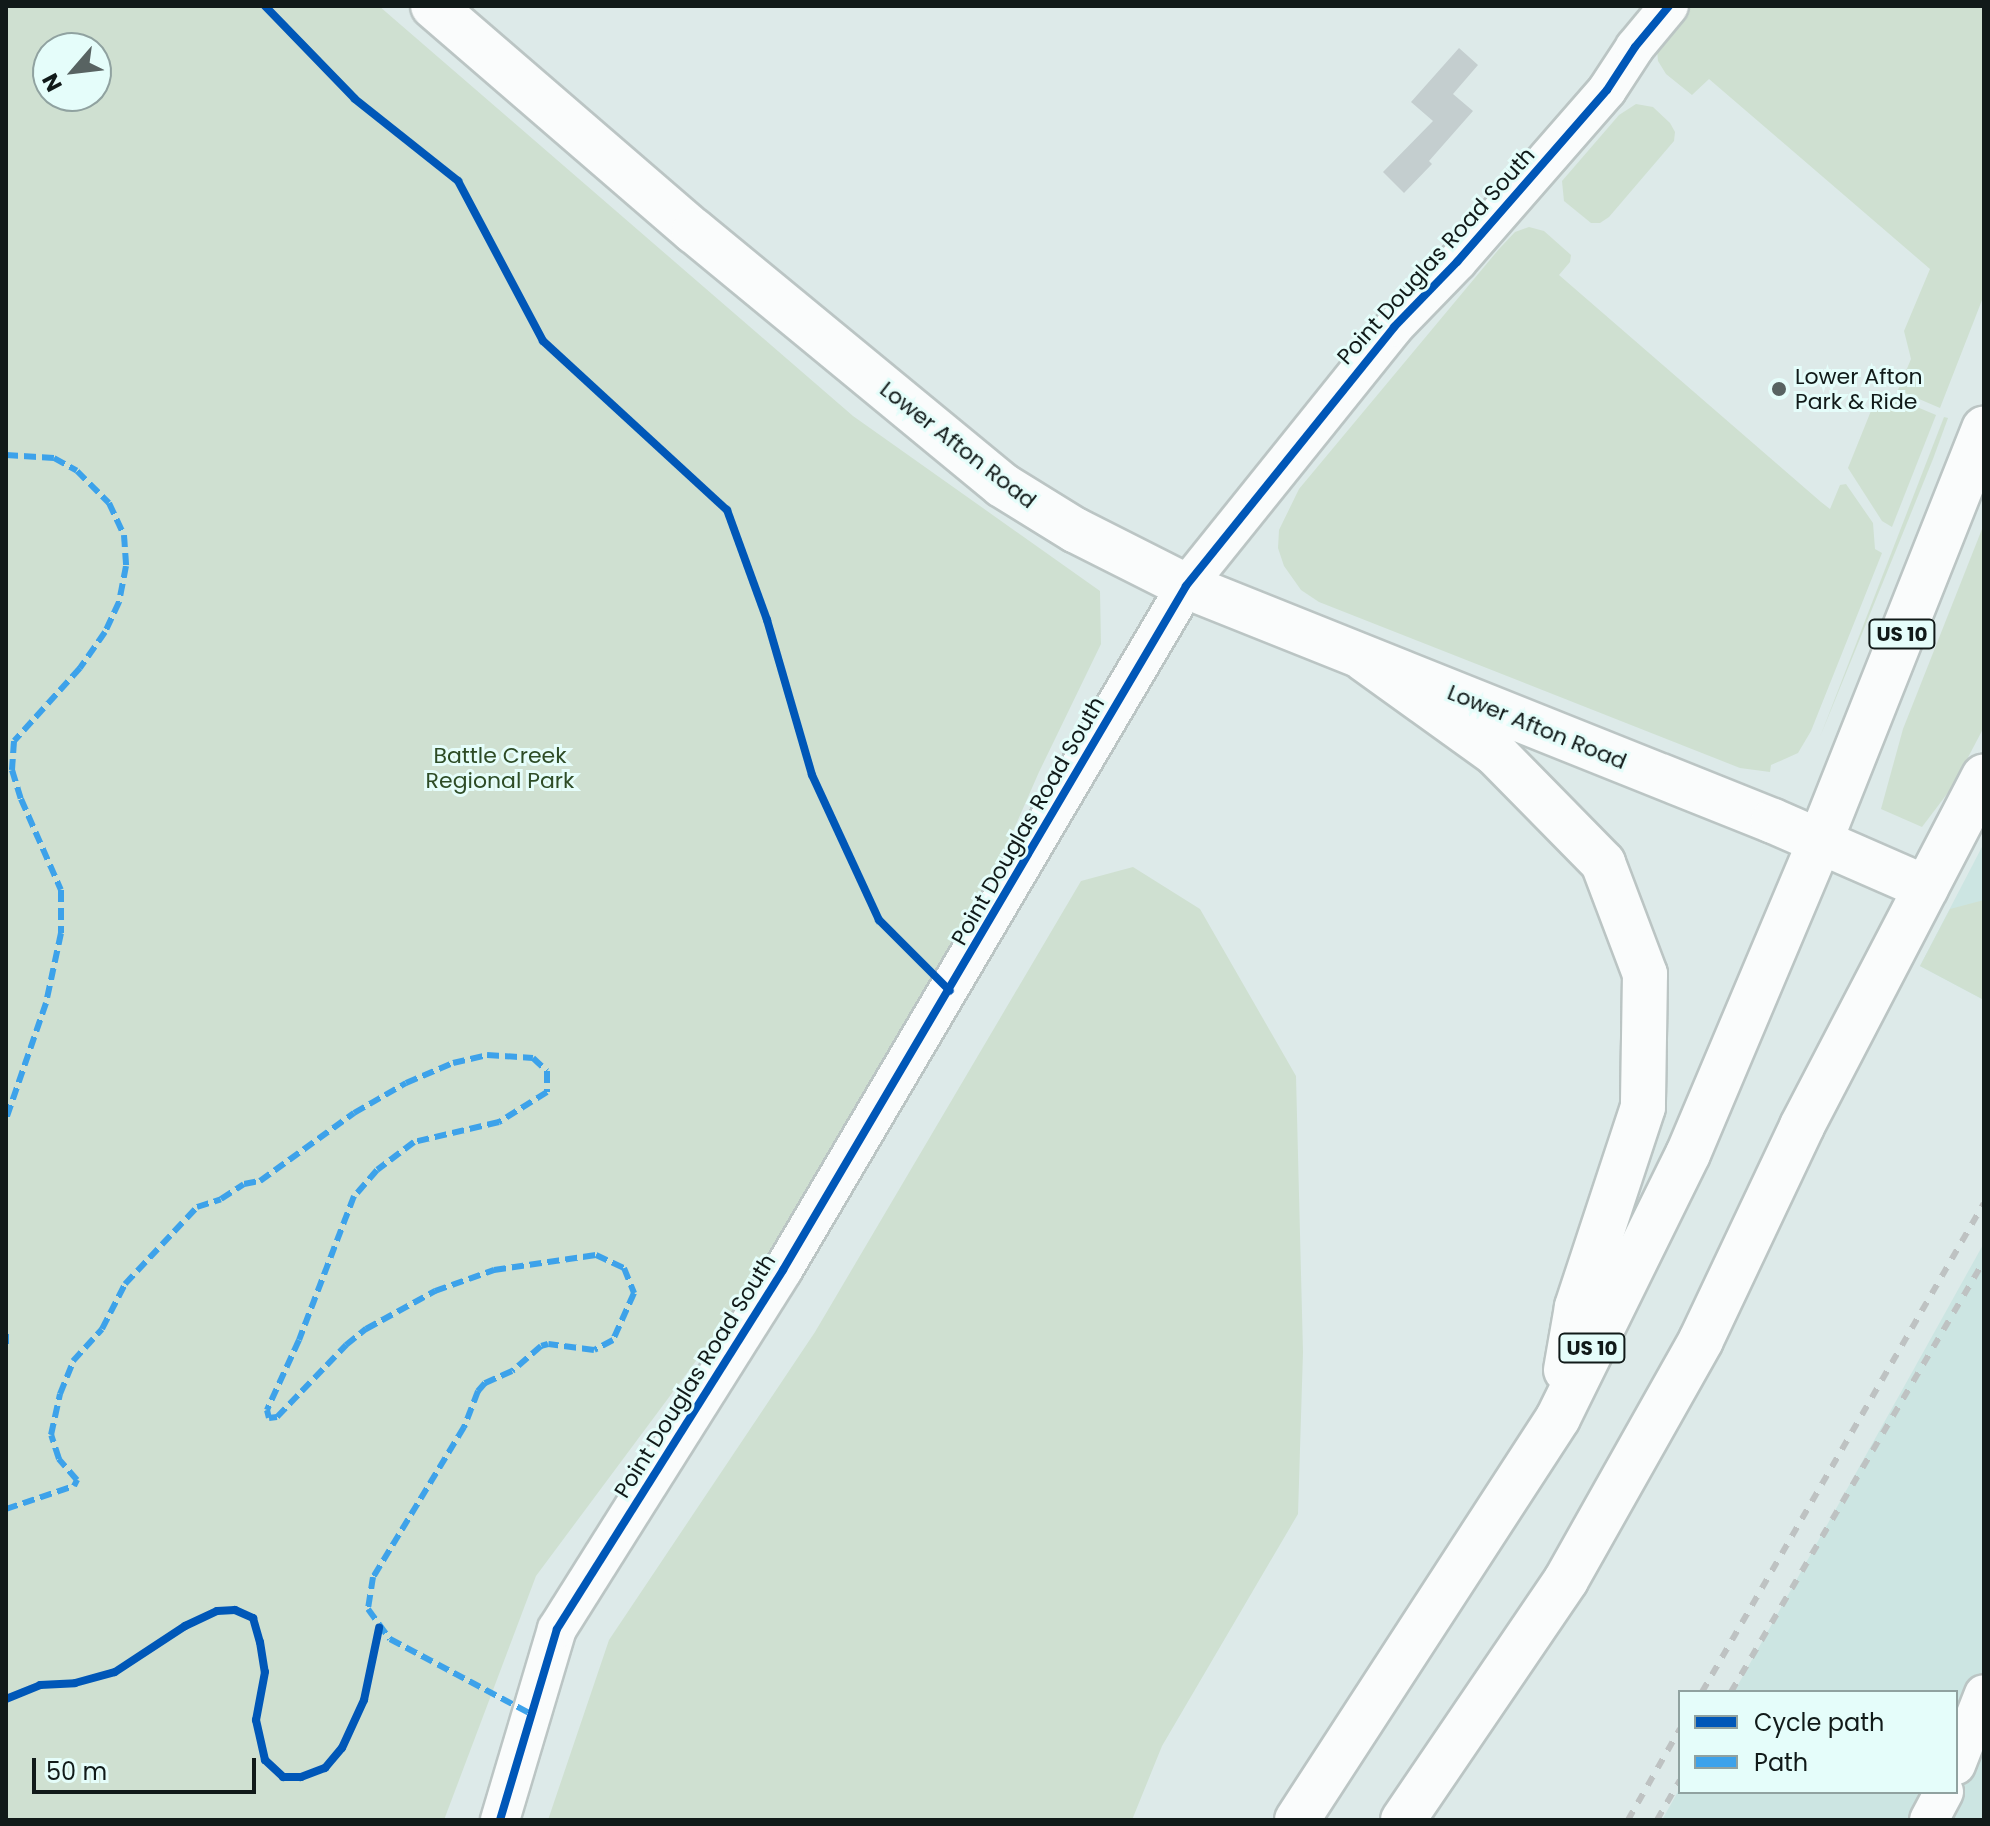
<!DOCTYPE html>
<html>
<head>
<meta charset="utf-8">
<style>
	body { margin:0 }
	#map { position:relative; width:1990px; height:1826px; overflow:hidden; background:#ddeae9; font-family:Poppins,sans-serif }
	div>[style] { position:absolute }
	.built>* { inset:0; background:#cce5e2 }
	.green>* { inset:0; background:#cfe0d1 }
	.building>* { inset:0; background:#c4cecf }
	.roads { filter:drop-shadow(2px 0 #bbc5c4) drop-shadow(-2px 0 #bbc5c4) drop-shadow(0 2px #bbc5c4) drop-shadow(0 -2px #bbc5c4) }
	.minor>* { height:38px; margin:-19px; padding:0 19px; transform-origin:19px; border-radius:19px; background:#fafcfc }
	.major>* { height:44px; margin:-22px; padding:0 22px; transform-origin:22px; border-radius:22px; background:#fafcfc }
	.highway>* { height:44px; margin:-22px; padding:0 22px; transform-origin:22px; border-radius:22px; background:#fafcfc }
	.rail>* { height:6px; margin-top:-3px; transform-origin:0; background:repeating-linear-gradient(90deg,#bec2c2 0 10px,transparent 0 20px) }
	.quiet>* { height:6px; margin-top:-3px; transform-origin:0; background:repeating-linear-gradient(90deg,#3da2ea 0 12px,transparent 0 18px) }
	.cycleway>* { height:8px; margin:-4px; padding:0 4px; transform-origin:4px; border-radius:4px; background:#0057b8 }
	.dots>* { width:22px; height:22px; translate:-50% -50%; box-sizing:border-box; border:4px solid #e5fdfa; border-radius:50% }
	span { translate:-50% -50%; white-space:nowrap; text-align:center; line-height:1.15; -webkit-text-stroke:6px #e5fdfa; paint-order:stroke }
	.shield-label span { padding:2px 6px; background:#e5fdfa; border:2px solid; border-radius:6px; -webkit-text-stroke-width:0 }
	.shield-label { font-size:20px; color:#111a19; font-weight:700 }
	.street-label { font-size:22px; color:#111a19 }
	.poi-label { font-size:22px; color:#111a19 }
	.left { translate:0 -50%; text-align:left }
	.park-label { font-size:22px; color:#2e4c26 }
	.frame { position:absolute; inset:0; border:8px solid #111a19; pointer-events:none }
	.legend { position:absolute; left:1678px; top:1690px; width:280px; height:104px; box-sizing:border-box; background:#e5fdfa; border:2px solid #90a2a0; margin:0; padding:10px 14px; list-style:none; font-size:24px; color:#111a19 }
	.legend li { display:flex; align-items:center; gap:16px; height:40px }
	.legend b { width:40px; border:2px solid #90a2a0 }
	.north { position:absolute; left:32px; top:32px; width:80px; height:80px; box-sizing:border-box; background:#e5fdfa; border:2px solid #90a2a0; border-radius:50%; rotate:242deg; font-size:22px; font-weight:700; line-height:32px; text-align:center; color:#111a19 }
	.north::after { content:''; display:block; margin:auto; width:28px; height:36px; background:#586362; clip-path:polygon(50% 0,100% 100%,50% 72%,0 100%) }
	.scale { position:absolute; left:32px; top:1758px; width:224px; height:36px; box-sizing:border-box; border:4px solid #111a19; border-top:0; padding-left:10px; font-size:24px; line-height:28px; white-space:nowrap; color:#111a19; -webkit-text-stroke:6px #e5fdfa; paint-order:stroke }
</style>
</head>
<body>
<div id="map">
	<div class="built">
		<div style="clip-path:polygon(1984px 843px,1984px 1000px,1920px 966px)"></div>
		<div style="clip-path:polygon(1984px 1243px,1984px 1820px,1662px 1820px,1680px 1788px,1680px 1792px,1956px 1792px,1956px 1692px,1734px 1692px)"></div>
	</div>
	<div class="green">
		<div style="clip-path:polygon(evenodd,6px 6px,379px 6px,853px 416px,1100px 591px,1101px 644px,1039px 772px,902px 1084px,536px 1576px,444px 1820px,6px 1820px,6px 6px,48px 48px,96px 48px,96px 96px,48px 96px,48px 48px)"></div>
		<div style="clip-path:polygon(1690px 6px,1984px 6px,1984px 295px,1940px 408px,1898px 390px,1911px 359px,1904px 331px,1930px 269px,1709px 79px,1692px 95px,1666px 74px,1658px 61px,1657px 50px)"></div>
		<div style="clip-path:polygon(1636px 104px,1653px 107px,1670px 123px,1675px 132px,1674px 141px,1609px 217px,1600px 223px,1591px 223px,1564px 201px,1562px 181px,1619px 115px)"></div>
		<div style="clip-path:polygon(1529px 227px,1544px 231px,1571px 255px,1570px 262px,1559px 275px,1821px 502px,1830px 509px,1840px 485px,1846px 484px,1873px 523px,1875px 549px,1882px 553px,1811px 731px,1798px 753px,1771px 765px,1770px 772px,1740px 768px,1319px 602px,1301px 590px,1284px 566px,1278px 548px,1279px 530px,1299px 489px,1499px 249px,1515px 232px)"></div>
		<div style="clip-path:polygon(1879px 391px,1936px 415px,1892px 527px,1882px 521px,1848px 468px)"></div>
		<div style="clip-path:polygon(1944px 417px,1948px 418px,1933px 459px,1820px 737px)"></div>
		<div style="clip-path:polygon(1984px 524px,1984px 727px,1953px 786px,1922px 827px,1881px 809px,1903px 729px)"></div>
		<div style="clip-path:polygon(1133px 867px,1200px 909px,1296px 1076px,1303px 1352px,1298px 1514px,1162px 1746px,1132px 1820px,548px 1820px,609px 1640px,815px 1332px,1081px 881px)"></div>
		<div style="clip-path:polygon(1984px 900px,1984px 1000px,1920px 966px,1950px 909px)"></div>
	</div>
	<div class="building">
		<div style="clip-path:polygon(1459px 48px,1478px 65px,1453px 94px,1473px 111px,1429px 161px,1432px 164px,1404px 193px,1383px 172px,1433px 121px,1411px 102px)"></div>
	</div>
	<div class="roads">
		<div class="minor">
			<div style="left:1956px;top:1765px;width:76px;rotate:-68.5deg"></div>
			<div style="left:500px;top:1820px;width:199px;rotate:-73.4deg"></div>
			<div style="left:557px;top:1629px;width:424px;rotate:-57.8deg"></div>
			<div style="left:783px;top:1270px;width:794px;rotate:-59.49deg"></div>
			<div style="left:1186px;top:586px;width:332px;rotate:-51.2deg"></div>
			<div style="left:1394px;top:327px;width:91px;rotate:-45.9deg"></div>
			<div style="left:1457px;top:262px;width:228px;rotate:-48.9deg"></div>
			<div style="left:1607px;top:90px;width:51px;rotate:-56.9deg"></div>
			<div style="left:1635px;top:47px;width:53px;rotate:-50.3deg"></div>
			<div style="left:1929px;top:1820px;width:32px;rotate:-62deg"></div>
		</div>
		<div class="major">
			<div style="left:433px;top:6px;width:345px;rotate:40.8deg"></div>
			<div style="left:694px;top:231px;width:399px;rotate:39.5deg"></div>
			<div style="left:1002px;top:485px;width:86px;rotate:31.7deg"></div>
			<div style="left:1075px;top:530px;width:124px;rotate:26.8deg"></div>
			<div style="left:1186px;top:586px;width:632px;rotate:21.82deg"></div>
			<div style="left:1773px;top:821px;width:167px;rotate:23.6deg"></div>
		</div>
		<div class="highway">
			<div style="left:1364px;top:659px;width:163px;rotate:35.7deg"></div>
			<div style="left:1496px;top:754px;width:153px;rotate:45.5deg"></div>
			<div style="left:1603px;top:863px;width:119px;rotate:69.3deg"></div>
			<div style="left:1645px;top:974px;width:133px;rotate:90.9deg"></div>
			<div style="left:1643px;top:1107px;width:211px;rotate:108.3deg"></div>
			<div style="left:1577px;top:1307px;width:64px;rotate:99.9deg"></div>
			<div style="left:1297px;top:1820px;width:479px;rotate:-57deg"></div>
			<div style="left:1558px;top:1418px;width:294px;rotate:-63.8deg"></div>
			<div style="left:1688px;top:1154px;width:340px;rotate:-67.1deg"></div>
			<div style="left:1820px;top:841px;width:444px;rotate:-68.3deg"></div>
			<div style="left:1403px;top:1820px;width:290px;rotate:-55.8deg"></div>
			<div style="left:1566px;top:1580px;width:275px;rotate:-60.6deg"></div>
			<div style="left:1701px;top:1340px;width:237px;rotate:-64.7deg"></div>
			<div style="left:1802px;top:1126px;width:394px;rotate:-62.5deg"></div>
		</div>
	</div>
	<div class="rail">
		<div style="left:1702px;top:1692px;width:564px;rotate:-60.03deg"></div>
		<div style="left:1731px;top:1692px;width:500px;rotate:-59.6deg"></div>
		<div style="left:1628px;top:1820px;width:105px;rotate:-60.3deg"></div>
		<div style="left:1657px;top:1820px;width:46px;rotate:-60.1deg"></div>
	</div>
	<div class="quiet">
		<div style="left:6px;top:455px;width:48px;rotate:3.6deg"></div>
		<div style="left:54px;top:458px;width:26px;rotate:29deg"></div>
		<div style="left:77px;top:471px;width:45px;rotate:45deg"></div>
		<div style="left:109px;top:503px;width:35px;rotate:65deg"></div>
		<div style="left:124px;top:535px;width:31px;rotate:86deg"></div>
		<div style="left:126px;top:566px;width:37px;rotate:101deg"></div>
		<div style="left:119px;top:602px;width:33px;rotate:115deg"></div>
		<div style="left:105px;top:632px;width:44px;rotate:124.8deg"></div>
		<div style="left:80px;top:668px;width:98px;rotate:132.1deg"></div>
		<div style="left:14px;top:741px;width:29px;rotate:94deg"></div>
		<div style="left:12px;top:770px;width:30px;rotate:73deg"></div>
		<div style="left:21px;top:799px;width:99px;rotate:66.3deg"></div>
		<div style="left:61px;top:890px;width:43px;rotate:90deg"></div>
		<div style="left:61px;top:933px;width:72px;rotate:102.1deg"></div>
		<div style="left:46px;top:1003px;width:123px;rotate:109deg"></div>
		<div style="left:6px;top:1334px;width:10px;rotate:90deg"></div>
		<div style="left:6px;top:1509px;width:72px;rotate:-18.7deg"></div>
		<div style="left:74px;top:1486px;width:7px;rotate:-63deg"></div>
		<div style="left:77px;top:1480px;width:28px;rotate:-131deg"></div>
		<div style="left:59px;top:1459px;width:25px;rotate:-108deg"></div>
		<div style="left:51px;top:1435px;width:42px;rotate:-77.6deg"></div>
		<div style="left:60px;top:1394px;width:35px;rotate:-68deg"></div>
		<div style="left:73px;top:1361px;width:43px;rotate:-47.8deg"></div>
		<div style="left:102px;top:1329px;width:51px;rotate:-62.9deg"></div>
		<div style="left:125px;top:1284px;width:105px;rotate:-46.9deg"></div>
		<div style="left:197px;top:1207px;width:25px;rotate:-18deg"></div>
		<div style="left:221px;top:1199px;width:27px;rotate:-33deg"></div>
		<div style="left:244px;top:1184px;width:16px;rotate:-11deg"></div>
		<div style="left:260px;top:1181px;width:116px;rotate:-35.9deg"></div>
		<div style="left:354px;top:1113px;width:60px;rotate:-30deg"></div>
		<div style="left:406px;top:1083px;width:51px;rotate:-23.1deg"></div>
		<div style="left:453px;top:1063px;width:35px;rotate:-13deg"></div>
		<div style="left:487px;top:1055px;width:46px;rotate:3.7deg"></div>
		<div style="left:533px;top:1058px;width:19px;rotate:43deg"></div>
		<div style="left:547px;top:1071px;width:21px;rotate:90deg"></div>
		<div style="left:547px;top:1092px;width:57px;rotate:148deg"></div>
		<div style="left:499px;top:1122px;width:87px;rotate:166.8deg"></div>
		<div style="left:414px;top:1142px;width:46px;rotate:142.9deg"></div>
		<div style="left:377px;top:1170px;width:35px;rotate:131deg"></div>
		<div style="left:354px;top:1196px;width:154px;rotate:110.9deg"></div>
		<div style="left:299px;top:1340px;width:77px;rotate:114.6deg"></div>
		<div style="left:267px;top:1410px;width:8px;rotate:76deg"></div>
		<div style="left:269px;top:1418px;width:8px;rotate:-7deg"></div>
		<div style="left:277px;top:1417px;width:100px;rotate:-46.2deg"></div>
		<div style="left:346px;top:1345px;width:26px;rotate:-39deg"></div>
		<div style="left:366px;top:1329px;width:79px;rotate:-28.8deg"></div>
		<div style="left:435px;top:1291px;width:63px;rotate:-19.6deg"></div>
		<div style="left:494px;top:1270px;width:103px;rotate:-8.4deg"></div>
		<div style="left:596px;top:1255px;width:31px;rotate:25deg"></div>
		<div style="left:624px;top:1268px;width:27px;rotate:68deg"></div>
		<div style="left:634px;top:1293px;width:51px;rotate:114.1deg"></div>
		<div style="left:613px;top:1340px;width:21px;rotate:152deg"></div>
		<div style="left:594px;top:1350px;width:46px;rotate:-172.6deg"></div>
		<div style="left:548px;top:1344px;width:7px;rotate:164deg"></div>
		<div style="left:541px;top:1346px;width:38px;rotate:139deg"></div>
		<div style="left:512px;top:1371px;width:30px;rotate:156deg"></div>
		<div style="left:485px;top:1383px;width:11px;rotate:131deg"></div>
		<div style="left:478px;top:1391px;width:39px;rotate:111deg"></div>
		<div style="left:464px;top:1427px;width:175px;rotate:121.2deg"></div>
		<div style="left:373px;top:1577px;width:32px;rotate:99deg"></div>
		<div style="left:368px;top:1609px;width:37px;rotate:54deg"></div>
		<div style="left:390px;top:1639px;width:160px;rotate:28deg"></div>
	</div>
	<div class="cycleway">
		<div style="left:265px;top:6px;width:129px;rotate:45.9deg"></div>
		<div style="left:355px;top:99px;width:132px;rotate:38.5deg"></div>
		<div style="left:458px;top:181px;width:181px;rotate:62deg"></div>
		<div style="left:543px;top:341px;width:250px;rotate:42.6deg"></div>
		<div style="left:727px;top:510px;width:117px;rotate:70deg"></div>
		<div style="left:767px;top:620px;width:161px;rotate:73.8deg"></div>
		<div style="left:812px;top:775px;width:160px;rotate:65.2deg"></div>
		<div style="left:879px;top:920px;width:100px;rotate:45deg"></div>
		<div style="left:6px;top:1699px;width:37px;rotate:-22deg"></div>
		<div style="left:40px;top:1685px;width:35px;rotate:-3deg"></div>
		<div style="left:75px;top:1683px;width:41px;rotate:-15.4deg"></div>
		<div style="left:115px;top:1672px;width:84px;rotate:-33.3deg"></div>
		<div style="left:185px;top:1626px;width:35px;rotate:-25deg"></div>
		<div style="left:217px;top:1611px;width:18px;rotate:-3deg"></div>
		<div style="left:235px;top:1610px;width:20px;rotate:24deg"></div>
		<div style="left:253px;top:1618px;width:25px;rotate:74deg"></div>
		<div style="left:260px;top:1642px;width:30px;rotate:81deg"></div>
		<div style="left:265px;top:1672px;width:49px;rotate:100.6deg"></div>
		<div style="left:256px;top:1720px;width:41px;rotate:77.3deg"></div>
		<div style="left:265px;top:1760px;width:25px;rotate:43deg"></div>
		<div style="left:283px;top:1777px;width:18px"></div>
		<div style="left:301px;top:1777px;width:26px;rotate:-21deg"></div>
		<div style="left:325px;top:1768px;width:26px;rotate:-50deg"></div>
		<div style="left:342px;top:1748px;width:53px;rotate:-65.4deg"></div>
		<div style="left:364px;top:1700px;width:74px;rotate:-78.2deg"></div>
		<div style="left:500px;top:1820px;width:199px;rotate:-73.4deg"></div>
		<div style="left:557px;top:1629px;width:424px;rotate:-57.8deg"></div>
		<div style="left:783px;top:1270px;width:794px;rotate:-59.49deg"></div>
		<div style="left:1186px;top:586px;width:332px;rotate:-51.2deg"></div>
		<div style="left:1394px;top:327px;width:91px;rotate:-45.9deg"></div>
		<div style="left:1457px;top:262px;width:228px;rotate:-48.9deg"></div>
		<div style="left:1607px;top:90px;width:51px;rotate:-56.9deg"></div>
		<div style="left:1635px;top:47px;width:53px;rotate:-50.3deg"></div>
	</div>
	<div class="dots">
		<div style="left:1779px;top:389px;background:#586362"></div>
	</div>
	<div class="shield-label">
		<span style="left:1902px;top:634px">US 10</span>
		<span style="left:1592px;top:1348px">US 10</span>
	</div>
	<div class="street-label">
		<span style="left:1436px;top:256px;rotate:-48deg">Point Douglas Road South</span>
		<span style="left:958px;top:445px;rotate:38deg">Lower Afton Road</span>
		<span style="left:1537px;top:727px;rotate:22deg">Lower Afton Road</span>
		<span style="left:1028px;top:821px;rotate:-60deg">Point Douglas Road South</span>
		<span style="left:695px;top:1376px;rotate:-58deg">Point Douglas Road South</span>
	</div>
	<div class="poi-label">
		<span class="left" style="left:1795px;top:389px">Lower Afton<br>Park &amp; Ride</span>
	</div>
	<div class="park-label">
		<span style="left:500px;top:768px">Battle Creek<br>Regional Park</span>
	</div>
	<div class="frame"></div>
	<ul class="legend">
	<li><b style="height:10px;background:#0057b8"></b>Cycle path</li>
	<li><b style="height:10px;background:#3da2ea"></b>Path</li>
	</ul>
	<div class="north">N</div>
	<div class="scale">50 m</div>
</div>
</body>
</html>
